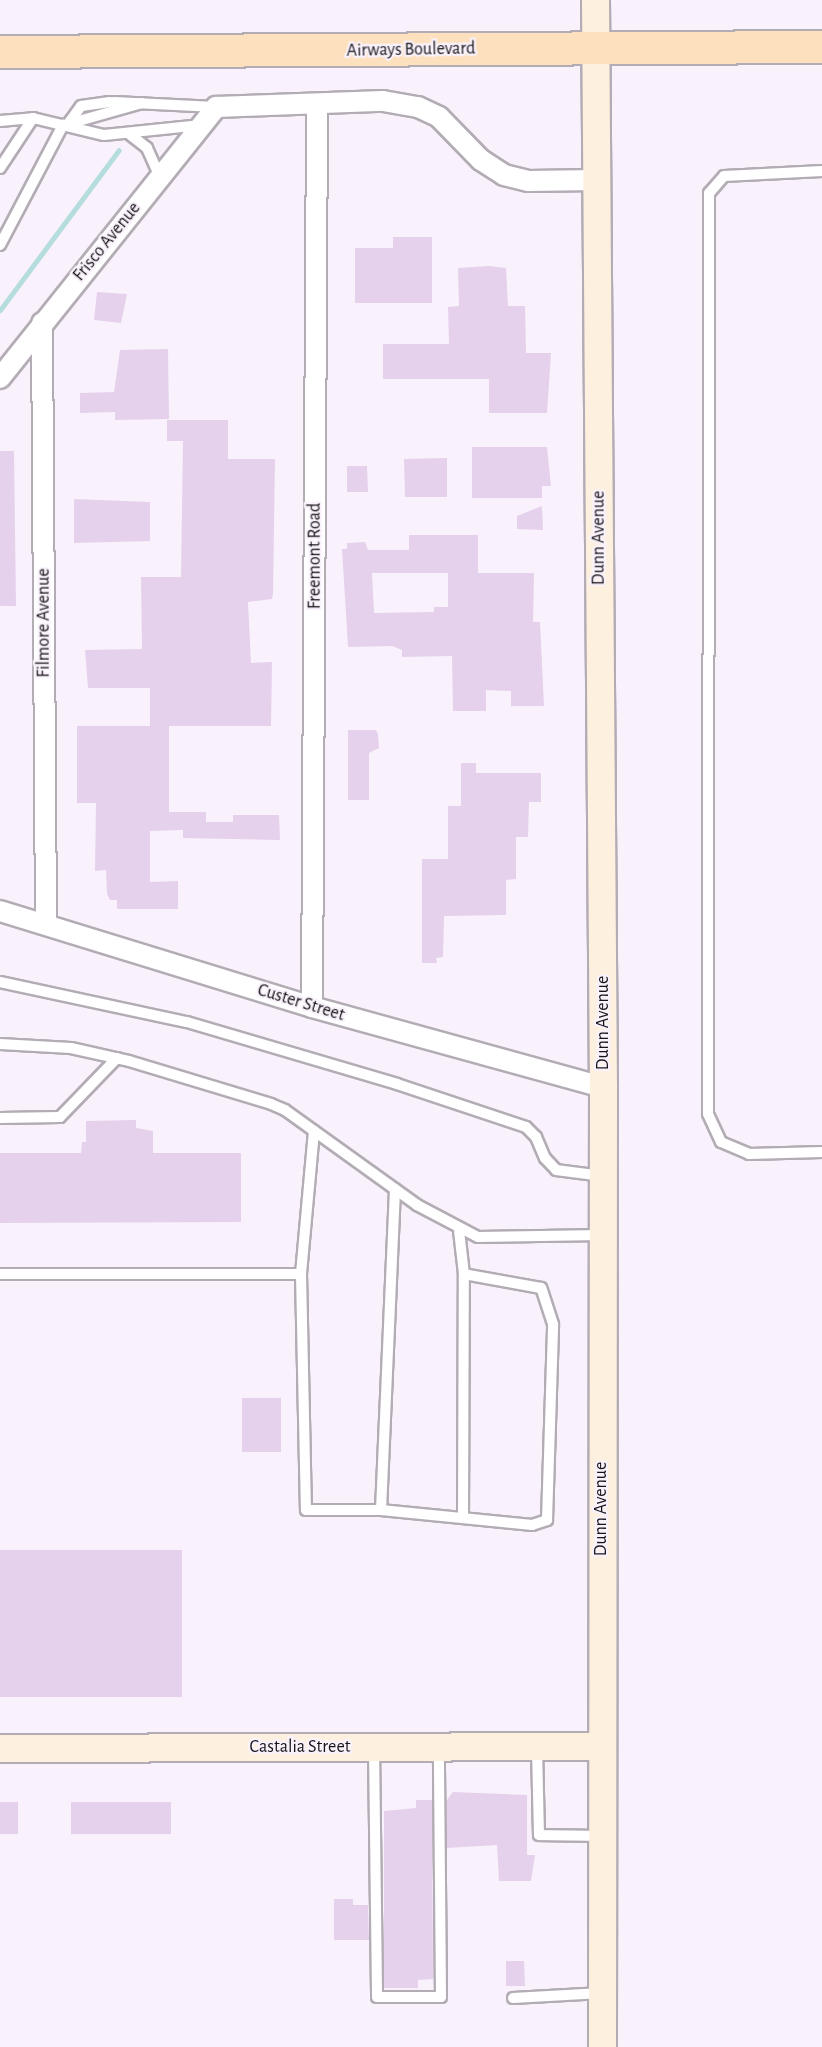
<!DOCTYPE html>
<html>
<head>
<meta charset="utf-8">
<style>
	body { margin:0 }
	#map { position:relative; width:822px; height:2047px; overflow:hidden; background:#f9f2fc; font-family:"Alegreya Sans",sans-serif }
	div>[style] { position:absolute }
	.stream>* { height:5px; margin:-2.5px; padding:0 2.5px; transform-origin:2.5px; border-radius:2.5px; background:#b6dddd }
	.building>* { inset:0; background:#e5d1eb }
	.roads { filter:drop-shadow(2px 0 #b3acb5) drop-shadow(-2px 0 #b3acb5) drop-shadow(0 2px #b3acb5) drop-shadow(0 -2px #b3acb5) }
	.lane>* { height:10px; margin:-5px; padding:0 5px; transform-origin:5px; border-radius:5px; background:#fff }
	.street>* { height:20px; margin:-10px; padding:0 10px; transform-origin:10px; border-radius:10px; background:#fff }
	.secondary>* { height:27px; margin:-13.5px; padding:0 13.5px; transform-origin:13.5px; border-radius:13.5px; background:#fef0df }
	.primary>* { height:32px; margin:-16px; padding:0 16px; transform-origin:16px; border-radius:16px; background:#fde1be }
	span { translate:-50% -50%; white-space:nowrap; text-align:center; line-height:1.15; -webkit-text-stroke:4.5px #f9f2fc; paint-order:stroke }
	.street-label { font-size:18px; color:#171417 }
</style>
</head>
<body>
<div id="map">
	<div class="stream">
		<div style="left:0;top:310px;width:199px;rotate:-53.4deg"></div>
	</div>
	<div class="building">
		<div style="clip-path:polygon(393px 237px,432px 237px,432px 303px,355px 303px,355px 248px,393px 248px)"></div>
		<div style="clip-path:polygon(489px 266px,506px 268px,508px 306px,525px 306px,526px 353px,551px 353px,547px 413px,489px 413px,489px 379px,383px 379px,383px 344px,449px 344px,448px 307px,459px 306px,458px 268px)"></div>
		<div style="clip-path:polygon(97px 292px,127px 294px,121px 323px,94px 320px)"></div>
		<div style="clip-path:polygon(168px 349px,169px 419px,115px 420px,115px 412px,80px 413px,80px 393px,114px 392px,120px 350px)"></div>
		<div style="clip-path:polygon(167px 420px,228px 420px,228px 459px,275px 459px,273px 594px,272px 599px,248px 602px,251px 663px,272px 662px,271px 726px,169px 726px,169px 812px,206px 812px,206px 822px,233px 822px,233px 815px,279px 815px,280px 840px,183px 838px,183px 830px,150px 831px,150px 882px,178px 881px,178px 909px,117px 909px,117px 900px,110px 900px,107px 894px,106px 870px,95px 871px,96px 803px,77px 803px,77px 726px,150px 726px,150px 688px,88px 688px,85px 650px,142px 649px,141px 577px,181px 577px,183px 441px,167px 441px)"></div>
		<div style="clip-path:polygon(472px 447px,547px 447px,551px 486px,542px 486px,542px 498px,472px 498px)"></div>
		<div style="clip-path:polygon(0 451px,14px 451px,16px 606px,0 606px)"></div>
		<div style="clip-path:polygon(447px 458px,447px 497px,405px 497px,404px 459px)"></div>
		<div style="clip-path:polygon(347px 466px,367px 466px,368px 492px,347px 492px)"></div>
		<div style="clip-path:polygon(74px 499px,150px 502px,150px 541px,74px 543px)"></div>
		<div style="clip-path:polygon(542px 506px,543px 530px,517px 529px,517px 516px)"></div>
		<div style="clip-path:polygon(evenodd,409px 535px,478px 535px,478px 573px,534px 573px,533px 622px,540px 622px,544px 706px,511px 706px,511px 691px,486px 690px,486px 711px,453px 711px,452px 656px,402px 657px,402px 650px,392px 646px,348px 647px,342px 549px,347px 549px,347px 543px,365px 542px,368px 550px,409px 550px,409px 535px,372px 573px,448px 573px,448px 607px,434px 607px,434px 612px,374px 613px,372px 573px)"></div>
		<div style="clip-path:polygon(348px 730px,376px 730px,378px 734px,379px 748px,369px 753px,369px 800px,348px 800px)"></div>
		<div style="clip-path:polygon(461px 763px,476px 763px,476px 773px,541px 773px,541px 802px,529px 802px,528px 837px,516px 837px,516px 879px,506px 880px,506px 915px,444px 916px,443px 957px,436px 958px,437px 963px,422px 963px,422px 859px,448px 859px,448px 806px,461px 806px)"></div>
		<div style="clip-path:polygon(136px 1120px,136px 1128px,153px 1131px,153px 1153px,241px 1153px,241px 1222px,0 1223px,0 1153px,81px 1153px,82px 1142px,86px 1142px,86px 1121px)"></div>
		<div style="clip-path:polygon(242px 1398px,281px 1398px,281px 1452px,242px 1452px)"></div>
		<div style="clip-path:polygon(0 1550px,182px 1550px,182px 1697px,0 1697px)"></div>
		<div style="clip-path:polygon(453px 1792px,527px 1795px,527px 1855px,535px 1855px,531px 1881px,499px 1881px,497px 1845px,447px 1848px,447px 1800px)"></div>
		<div style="clip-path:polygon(416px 1800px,432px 1800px,433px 1979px,418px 1980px,418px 1988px,384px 1988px,384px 1811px,416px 1808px)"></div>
		<div style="clip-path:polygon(0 1802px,18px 1802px,18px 1834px,0 1834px)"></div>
		<div style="clip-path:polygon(71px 1802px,171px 1802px,171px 1834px,71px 1834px)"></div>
		<div style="clip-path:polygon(334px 1899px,353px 1899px,353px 1905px,368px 1905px,369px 1940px,334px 1940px)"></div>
		<div style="clip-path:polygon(506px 1961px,524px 1961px,525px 1986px,506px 1986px)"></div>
	</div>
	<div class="roads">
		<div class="lane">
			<div style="left:114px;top:102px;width:102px;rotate:2.8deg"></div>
			<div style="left:0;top:121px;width:33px;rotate:-5deg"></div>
			<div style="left:33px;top:118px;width:73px;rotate:13.5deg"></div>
			<div style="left:104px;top:135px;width:98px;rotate:-5.9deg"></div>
			<div style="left:68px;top:124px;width:77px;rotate:-15.8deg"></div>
			<div style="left:68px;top:124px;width:22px;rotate:-54deg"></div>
			<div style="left:81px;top:106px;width:29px;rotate:-8deg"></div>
			<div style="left:128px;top:133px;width:24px;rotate:38deg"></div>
			<div style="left:147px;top:148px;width:32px;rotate:66deg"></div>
			<div style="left:0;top:168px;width:60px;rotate:-56.6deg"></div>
			<div style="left:822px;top:171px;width:98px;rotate:177.1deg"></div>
			<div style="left:724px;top:176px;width:23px;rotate:131deg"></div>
			<div style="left:709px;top:193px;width:921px;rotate:90.06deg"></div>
			<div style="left:708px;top:1114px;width:31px;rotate:65deg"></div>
			<div style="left:721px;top:1142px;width:30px;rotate:23deg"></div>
			<div style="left:749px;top:1154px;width:73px;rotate:-1.6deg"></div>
			<div style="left:0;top:245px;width:136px;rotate:-62.3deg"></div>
			<div style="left:0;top:982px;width:191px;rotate:12.1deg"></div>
			<div style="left:187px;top:1022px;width:219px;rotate:16.4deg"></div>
			<div style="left:397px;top:1084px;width:136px;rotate:18.4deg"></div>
			<div style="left:526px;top:1127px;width:14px;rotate:45deg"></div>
			<div style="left:536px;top:1137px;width:23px;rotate:67deg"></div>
			<div style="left:545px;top:1158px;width:16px;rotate:47deg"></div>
			<div style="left:556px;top:1170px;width:47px;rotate:7.3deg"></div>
			<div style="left:0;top:1044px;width:71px;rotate:3.2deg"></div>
			<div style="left:71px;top:1048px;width:59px;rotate:12.6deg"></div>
			<div style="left:129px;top:1061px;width:148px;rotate:16.8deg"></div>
			<div style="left:271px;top:1104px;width:15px;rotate:23deg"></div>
			<div style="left:285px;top:1110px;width:163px;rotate:35.7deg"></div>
			<div style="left:417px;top:1205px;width:69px;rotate:27.7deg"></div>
			<div style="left:478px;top:1237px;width:124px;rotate:-0.9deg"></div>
			<div style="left:0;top:1118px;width:60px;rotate:-1deg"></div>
			<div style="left:60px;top:1117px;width:82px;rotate:-46deg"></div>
			<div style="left:314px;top:1131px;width:144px;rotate:95.2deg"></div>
			<div style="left:301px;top:1274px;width:236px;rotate:88.8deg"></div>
			<div style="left:306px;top:1510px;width:75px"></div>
			<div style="left:381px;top:1510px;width:321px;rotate:-87.5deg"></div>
			<div style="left:0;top:1274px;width:301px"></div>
			<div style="left:381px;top:1510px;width:152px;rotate:5.7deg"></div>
			<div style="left:532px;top:1525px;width:16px;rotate:-18deg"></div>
			<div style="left:547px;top:1520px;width:196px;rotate:-88.2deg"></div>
			<div style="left:553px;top:1324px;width:38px;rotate:-108deg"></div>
			<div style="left:541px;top:1288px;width:78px;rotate:-169.7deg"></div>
			<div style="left:464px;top:1274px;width:43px;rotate:-96.6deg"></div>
			<div style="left:463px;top:1518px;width:244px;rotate:-89.8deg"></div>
			<div style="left:374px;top:1747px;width:250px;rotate:89.3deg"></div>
			<div style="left:377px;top:1997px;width:64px"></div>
			<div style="left:441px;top:1997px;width:249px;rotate:-90.5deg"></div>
			<div style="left:537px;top:1748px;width:87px;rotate:88.7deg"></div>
			<div style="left:539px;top:1835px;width:62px;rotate:0.9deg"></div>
			<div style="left:513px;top:1998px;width:89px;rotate:-3.2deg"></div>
		</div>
		<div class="street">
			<div style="left:42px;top:323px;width:600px;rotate:89.62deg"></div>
			<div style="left:0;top:378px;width:347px;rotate:-51.4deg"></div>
			<div style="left:216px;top:107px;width:167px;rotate:-2.1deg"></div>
			<div style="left:383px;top:101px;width:36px;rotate:10deg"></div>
			<div style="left:418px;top:107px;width:23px;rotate:25deg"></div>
			<div style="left:439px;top:117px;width:60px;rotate:45.7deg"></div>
			<div style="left:481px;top:160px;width:27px;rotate:33deg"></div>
			<div style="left:504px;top:175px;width:25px;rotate:14deg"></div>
			<div style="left:528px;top:181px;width:69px;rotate:-0.8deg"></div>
			<div style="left:0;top:911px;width:326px;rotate:17.1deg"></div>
			<div style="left:312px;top:1007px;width:302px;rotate:15.4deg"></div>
			<div style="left:312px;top:1007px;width:902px;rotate:-89.68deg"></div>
		</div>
		<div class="secondary">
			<div style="left:595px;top:0;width:1087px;rotate:89.58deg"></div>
			<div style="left:603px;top:1087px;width:960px;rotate:90.06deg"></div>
			<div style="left:0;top:1748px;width:600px;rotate:-0.19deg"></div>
		</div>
		<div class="primary">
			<div style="left:0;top:52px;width:822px;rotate:-0.35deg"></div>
		</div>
	</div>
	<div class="street-label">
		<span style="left:411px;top:50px;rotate:-1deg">Airways Boulevard</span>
		<span style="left:107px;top:242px;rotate:-51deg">Frisco Avenue</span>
		<span style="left:599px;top:538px;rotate:-90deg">Dunn Avenue</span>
		<span style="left:315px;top:556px;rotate:-90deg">Freemont Road</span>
		<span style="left:44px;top:623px;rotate:-90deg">Filmore Avenue</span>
		<span style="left:301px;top:1003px;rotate:17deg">Custer Street</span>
		<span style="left:603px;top:1023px;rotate:-90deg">Dunn Avenue</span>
		<span style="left:601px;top:1509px;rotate:-90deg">Dunn Avenue</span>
		<span style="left:300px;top:1747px">Castalia Street</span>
	</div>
</div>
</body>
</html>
